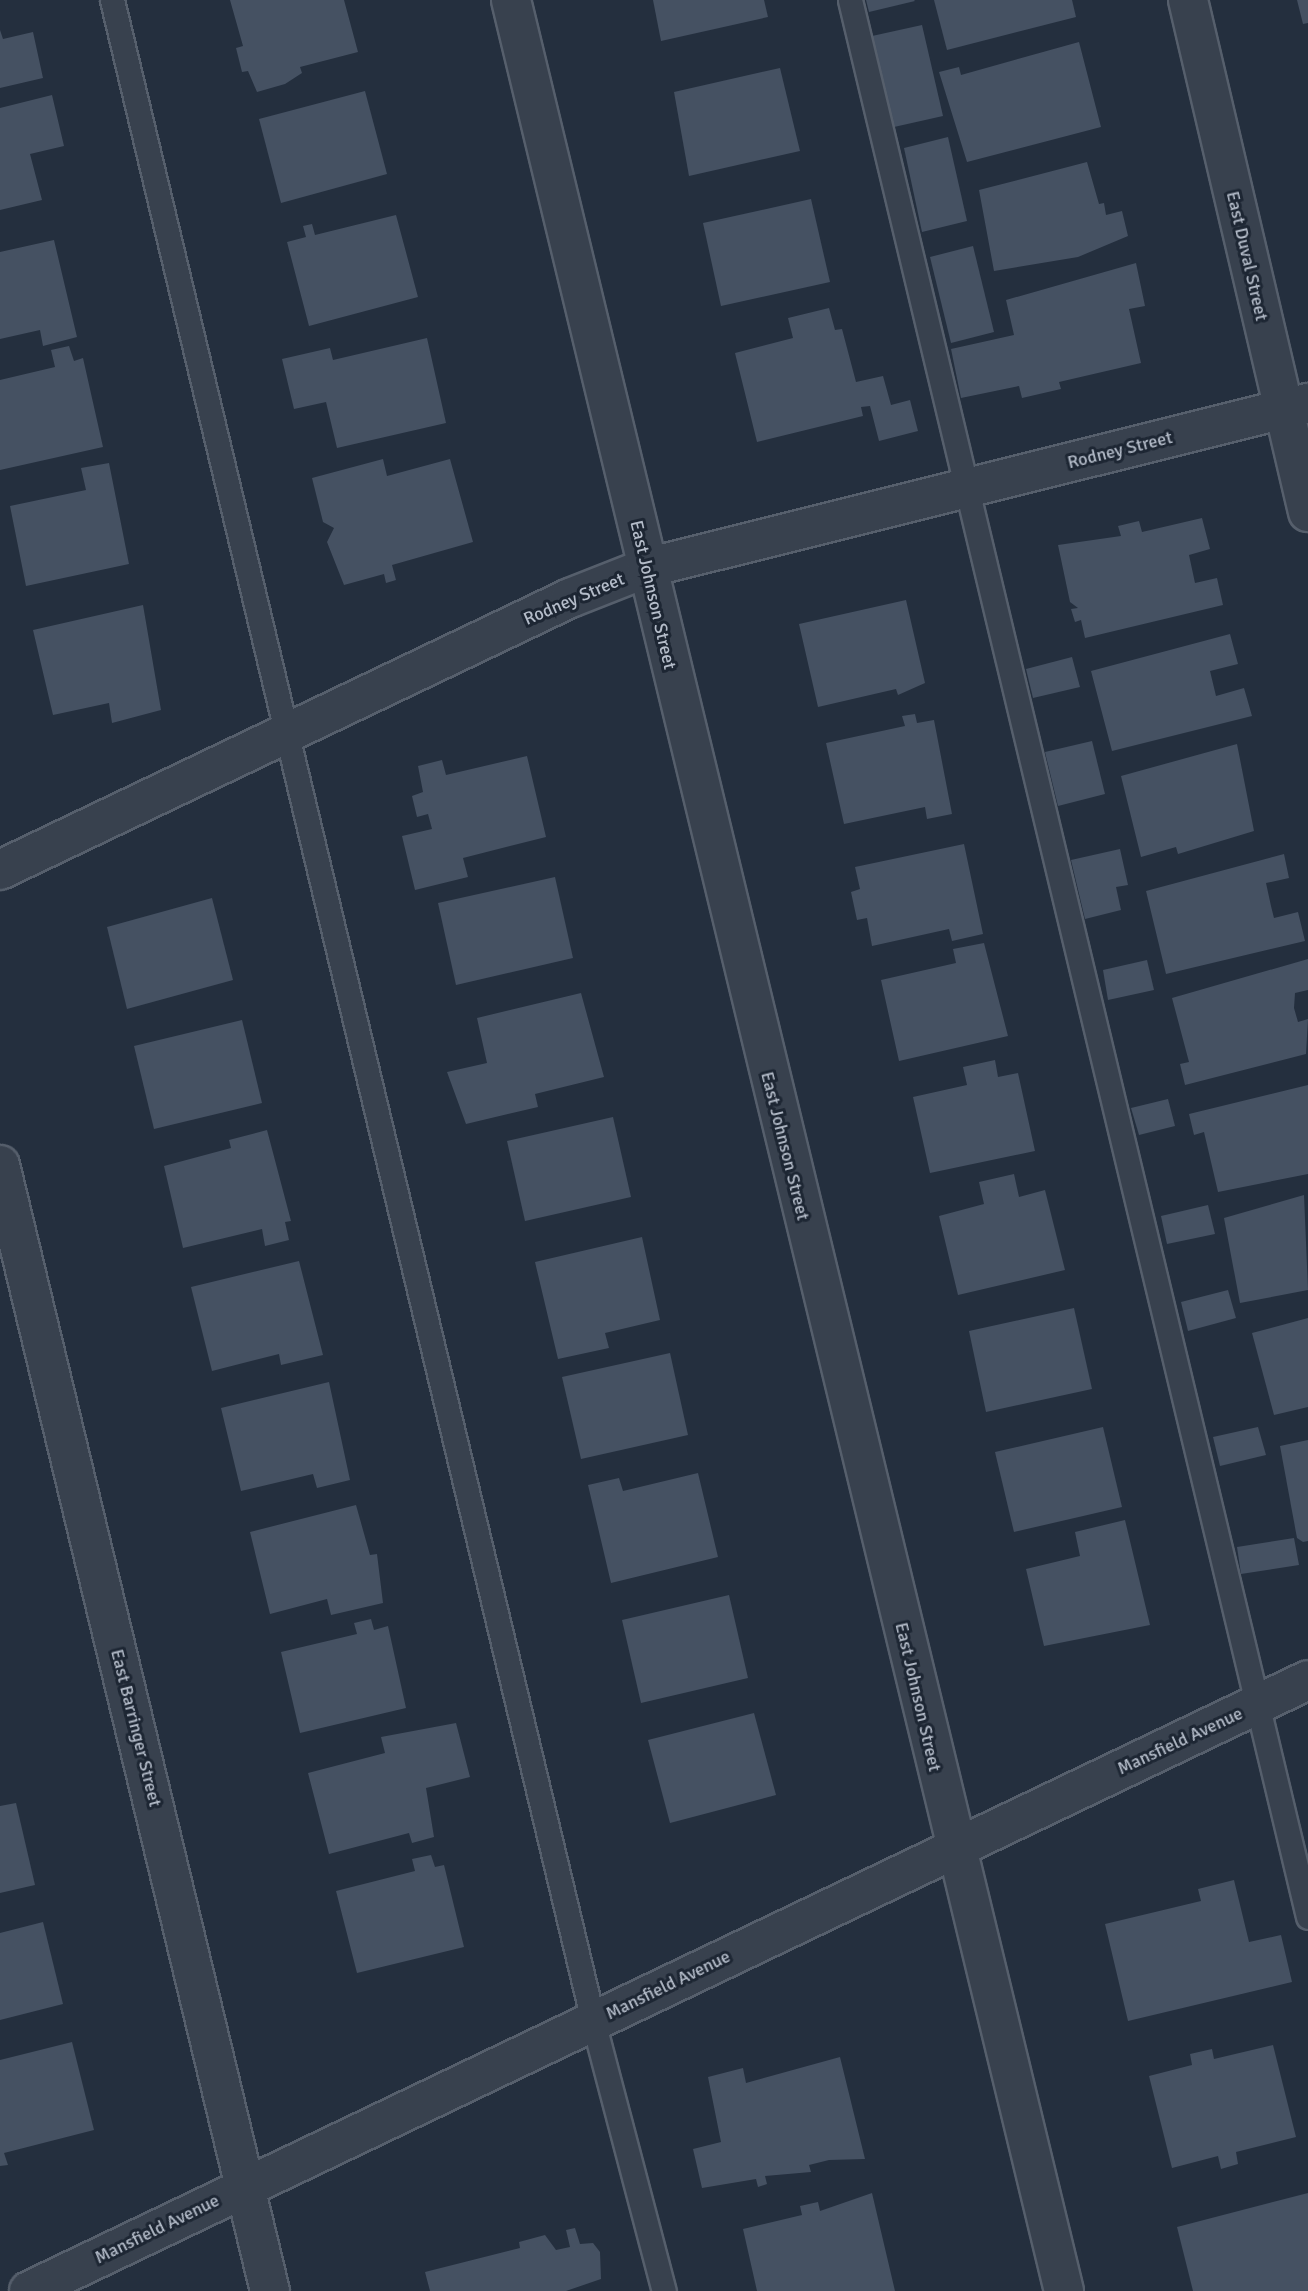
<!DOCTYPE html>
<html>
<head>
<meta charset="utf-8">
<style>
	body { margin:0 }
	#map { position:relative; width:1308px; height:2291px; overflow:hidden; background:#242f3e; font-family:Signika,sans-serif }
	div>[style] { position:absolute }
	.building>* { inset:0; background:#455162 }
	.roads { filter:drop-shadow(2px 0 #565f6c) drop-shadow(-2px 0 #565f6c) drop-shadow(0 2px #565f6c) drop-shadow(0 -2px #565f6c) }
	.service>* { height:23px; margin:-11.5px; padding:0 11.5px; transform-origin:11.5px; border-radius:11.5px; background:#38414e }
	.minor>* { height:38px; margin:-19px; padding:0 19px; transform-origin:19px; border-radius:19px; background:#38414e }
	span { translate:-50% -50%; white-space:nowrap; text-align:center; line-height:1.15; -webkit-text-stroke:6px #1d2633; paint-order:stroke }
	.street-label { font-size:18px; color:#b4bcc9 }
</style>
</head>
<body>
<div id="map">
	<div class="building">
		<div style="clip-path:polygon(230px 0,344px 0,358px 52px,300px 67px,302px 73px,285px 84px,257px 92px,248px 71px,242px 72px,236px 48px,243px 46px)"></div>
		<div style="clip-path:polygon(653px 0,764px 0,768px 17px,661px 41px)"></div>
		<div style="clip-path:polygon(866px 0,914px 0,915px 1px,869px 12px)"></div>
		<div style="clip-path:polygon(934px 0,1072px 0,1076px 17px,947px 50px)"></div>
		<div style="clip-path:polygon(1297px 0,1308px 0,1308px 23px,1303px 24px)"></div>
		<div style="clip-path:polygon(922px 25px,943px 116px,894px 127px,872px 36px)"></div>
		<div style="clip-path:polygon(0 30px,3px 39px,33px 32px,43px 78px,0 88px)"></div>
		<div style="clip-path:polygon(1079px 42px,1101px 127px,967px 162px,939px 72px,959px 67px,961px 75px)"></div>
		<div style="clip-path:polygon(780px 68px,800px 151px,689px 176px,674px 92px)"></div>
		<div style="clip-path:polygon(365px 91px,387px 174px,281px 203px,259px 119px)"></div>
		<div style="clip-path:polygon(52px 95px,64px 146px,30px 154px,42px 200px,0 210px,0 108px)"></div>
		<div style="clip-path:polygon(948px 137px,967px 221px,922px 232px,904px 148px)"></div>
		<div style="clip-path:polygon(1087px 162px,1099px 204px,1104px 203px,1106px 215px,1122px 211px,1128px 236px,1078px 257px,994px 271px,979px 190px)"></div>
		<div style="clip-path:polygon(811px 199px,830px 282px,721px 306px,703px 223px)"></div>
		<div style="clip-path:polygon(396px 215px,418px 297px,309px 326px,287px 242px,306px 237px,303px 226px,312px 224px,315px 235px)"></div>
		<div style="clip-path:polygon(54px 240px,77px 337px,43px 346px,40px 330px,0 339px,0 252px)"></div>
		<div style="clip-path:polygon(973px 246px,994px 332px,951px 343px,930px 257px)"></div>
		<div style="clip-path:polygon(1136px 263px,1145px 306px,1129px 309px,1141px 363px,1059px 382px,1061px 389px,1022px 398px,1019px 386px,961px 398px,951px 349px,1014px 335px,1006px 300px)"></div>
		<div style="clip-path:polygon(829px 308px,835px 330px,842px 329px,856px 382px,883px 376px,891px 405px,910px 400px,918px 431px,879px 441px,870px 406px,861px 407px,863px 416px,757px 442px,735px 353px,793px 338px,788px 318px)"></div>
		<div style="clip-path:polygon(427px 338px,446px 423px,337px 448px,326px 402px,294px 409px,282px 359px,330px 348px,333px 360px)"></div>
		<div style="clip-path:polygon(69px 346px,74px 361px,83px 358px,103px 447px,0 470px,0 380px,55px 367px,51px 350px)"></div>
		<div style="clip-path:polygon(383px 459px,387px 476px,450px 459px,473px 542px,392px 565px,396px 580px,386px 583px,384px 574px,344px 585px,327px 542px,334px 528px,323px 522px,312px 478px)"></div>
		<div style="clip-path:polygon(109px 463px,129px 564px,26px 586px,10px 506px,86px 490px,81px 468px)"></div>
		<div style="clip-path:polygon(1202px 518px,1210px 549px,1189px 555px,1195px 583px,1217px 578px,1223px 605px,1085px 638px,1081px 620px,1075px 622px,1071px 609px,1078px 608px,1070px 602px,1058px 545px,1121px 536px,1118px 526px,1139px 521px,1142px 532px)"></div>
		<div style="clip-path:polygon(906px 600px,925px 683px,898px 695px,896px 689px,818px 707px,799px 624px)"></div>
		<div style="clip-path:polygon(143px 605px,161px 710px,112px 723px,109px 703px,53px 715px,33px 630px)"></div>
		<div style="clip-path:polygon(1230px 634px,1238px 664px,1210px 671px,1216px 696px,1244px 688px,1252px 716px,1112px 751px,1091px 671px)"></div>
		<div style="clip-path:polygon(1072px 657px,1080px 687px,1033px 698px,1026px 669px)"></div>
		<div style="clip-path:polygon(915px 714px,917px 723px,934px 720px,952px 814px,927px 819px,925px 807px,844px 824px,826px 743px,905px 726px,902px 716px)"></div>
		<div style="clip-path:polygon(1092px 741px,1105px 794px,1058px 806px,1045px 752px)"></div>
		<div style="clip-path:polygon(1237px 744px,1254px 831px,1178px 854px,1176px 847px,1141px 857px,1121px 776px)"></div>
		<div style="clip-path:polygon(527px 756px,546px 837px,463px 858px,468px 877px,415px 890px,402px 836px,432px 829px,428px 814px,417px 817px,412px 796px,423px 792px,418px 766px,442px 760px,446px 775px)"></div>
		<div style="clip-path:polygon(964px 844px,983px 934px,952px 941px,949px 929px,872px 946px,867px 918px,857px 920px,851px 892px,860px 889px,855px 867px)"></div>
		<div style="clip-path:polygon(1120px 849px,1128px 885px,1116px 887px,1121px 910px,1085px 919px,1071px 860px)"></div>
		<div style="clip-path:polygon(1284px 854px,1289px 878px,1266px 883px,1271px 906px,1274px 918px,1298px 912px,1305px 941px,1166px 974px,1146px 891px)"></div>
		<div style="clip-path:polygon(555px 877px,573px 958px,456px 985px,438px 903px)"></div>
		<div style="clip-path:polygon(212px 898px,233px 980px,127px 1009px,107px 927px)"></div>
		<div style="clip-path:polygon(984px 943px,1008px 1036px,899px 1061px,881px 980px,956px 963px,953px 949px)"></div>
		<div style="clip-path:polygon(1308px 959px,1308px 990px,1295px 993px,1294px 1008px,1298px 1022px,1308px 1019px,1306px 1054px,1185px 1085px,1180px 1064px,1189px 1062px,1172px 998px)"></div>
		<div style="clip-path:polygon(1147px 960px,1154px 990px,1108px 1000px,1103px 970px)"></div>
		<div style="clip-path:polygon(581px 993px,604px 1077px,535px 1094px,538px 1107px,466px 1124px,447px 1072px,487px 1063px,477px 1018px)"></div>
		<div style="clip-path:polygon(242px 1020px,262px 1103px,154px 1129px,134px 1046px)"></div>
		<div style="clip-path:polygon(995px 1060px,998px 1077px,1018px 1073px,1035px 1151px,930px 1173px,913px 1097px,967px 1085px,963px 1067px)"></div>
		<div style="clip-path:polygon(1308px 1085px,1308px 1174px,1218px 1192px,1204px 1132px,1194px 1135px,1189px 1114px)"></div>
		<div style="clip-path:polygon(1168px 1099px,1175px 1126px,1139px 1135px,1131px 1108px)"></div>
		<div style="clip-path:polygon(613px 1117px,631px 1197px,525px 1221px,507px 1141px)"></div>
		<div style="clip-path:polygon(267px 1130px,291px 1221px,285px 1222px,289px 1240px,265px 1246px,262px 1229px,183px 1248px,164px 1166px,231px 1148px,229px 1140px)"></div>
		<div style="clip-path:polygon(1014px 1174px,1019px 1197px,1045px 1190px,1065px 1270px,958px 1295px,939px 1216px,984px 1204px,979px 1182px)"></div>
		<div style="clip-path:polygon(1304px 1195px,1308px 1290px,1240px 1303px,1224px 1218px)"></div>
		<div style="clip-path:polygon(1208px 1205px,1215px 1234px,1167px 1244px,1161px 1216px)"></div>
		<div style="clip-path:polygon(642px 1237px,660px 1320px,605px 1333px,609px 1348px,558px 1359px,535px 1262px)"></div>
		<div style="clip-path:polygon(299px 1261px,323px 1355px,281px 1365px,279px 1354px,212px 1371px,191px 1287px)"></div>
		<div style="clip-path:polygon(1228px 1290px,1236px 1318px,1188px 1331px,1181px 1302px)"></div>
		<div style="clip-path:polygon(1074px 1308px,1092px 1389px,986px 1412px,969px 1331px)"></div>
		<div style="clip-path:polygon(1308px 1318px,1308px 1407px,1274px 1415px,1252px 1333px)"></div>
		<div style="clip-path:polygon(670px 1353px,688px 1435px,581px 1459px,562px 1377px)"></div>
		<div style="clip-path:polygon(329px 1382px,350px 1480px,317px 1488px,313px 1474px,241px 1491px,221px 1408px)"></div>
		<div style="clip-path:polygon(1103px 1427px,1122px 1507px,1014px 1532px,995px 1452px)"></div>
		<div style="clip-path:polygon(1258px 1427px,1266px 1455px,1220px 1466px,1213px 1437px)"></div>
		<div style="clip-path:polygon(1308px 1440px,1308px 1541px,1303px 1542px,1297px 1538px,1280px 1446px)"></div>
		<div style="clip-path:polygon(698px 1473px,718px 1557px,611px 1583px,588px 1485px,619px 1478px,623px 1491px)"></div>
		<div style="clip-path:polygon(356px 1505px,370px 1555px,377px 1554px,383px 1603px,331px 1615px,327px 1599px,270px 1614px,250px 1532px)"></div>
		<div style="clip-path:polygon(1125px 1520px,1150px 1625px,1044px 1646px,1026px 1569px,1080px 1556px,1075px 1532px)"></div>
		<div style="clip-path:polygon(1294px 1538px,1299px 1565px,1241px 1574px,1237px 1547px)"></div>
		<div style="clip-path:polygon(729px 1595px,748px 1678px,641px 1703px,622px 1620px)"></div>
		<div style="clip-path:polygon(371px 1619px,374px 1630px,388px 1626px,406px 1708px,300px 1733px,281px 1652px,357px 1634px,354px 1623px)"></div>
		<div style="clip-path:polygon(754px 1713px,776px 1795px,670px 1823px,648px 1740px)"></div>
		<div style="clip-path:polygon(456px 1723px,470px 1777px,426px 1788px,434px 1837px,412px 1843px,409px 1833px,329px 1854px,308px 1773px,385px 1753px,381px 1737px)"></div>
		<div style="clip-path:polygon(16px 1803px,35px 1885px,0 1893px,0 1806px)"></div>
		<div style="clip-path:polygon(431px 1855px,435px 1867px,444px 1865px,464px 1947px,357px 1973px,336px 1891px,415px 1871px,412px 1859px)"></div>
		<div style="clip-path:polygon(1234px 1880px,1249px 1942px,1281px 1935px,1292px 1982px,1128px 2021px,1105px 1924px,1201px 1901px,1198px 1889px)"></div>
		<div style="clip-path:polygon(43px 1922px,63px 2004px,0 2020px,0 1933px)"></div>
		<div style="clip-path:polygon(72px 2042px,94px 2130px,4px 2153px,8px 2165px,0 2166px,0 2060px)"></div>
		<div style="clip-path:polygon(1273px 2045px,1296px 2137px,1236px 2152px,1238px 2164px,1221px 2169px,1218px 2156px,1172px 2168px,1149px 2076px,1192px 2065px,1190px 2054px,1212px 2049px,1214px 2059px)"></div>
		<div style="clip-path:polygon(840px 2057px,865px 2159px,829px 2160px,809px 2165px,811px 2172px,765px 2176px,767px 2184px,758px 2187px,756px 2179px,702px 2188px,693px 2149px,721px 2142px,708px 2077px,743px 2068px,746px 2083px)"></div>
		<div style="clip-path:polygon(872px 2193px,895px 2291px,757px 2291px,743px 2229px,802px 2215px,800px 2206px,818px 2202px,820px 2211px)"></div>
		<div style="clip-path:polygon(1308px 2193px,1308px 2291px,1193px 2291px,1177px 2227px)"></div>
		<div style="clip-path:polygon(575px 2228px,580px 2244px,593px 2243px,600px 2252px,601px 2279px,566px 2291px,430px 2291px,425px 2272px,520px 2248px,519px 2242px,545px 2235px,556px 2250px,570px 2247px,566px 2230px)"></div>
	</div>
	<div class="roads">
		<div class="service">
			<div style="left:112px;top:0;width:2077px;rotate:76.61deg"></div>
			<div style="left:593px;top:2021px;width:279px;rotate:75.3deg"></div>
			<div style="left:850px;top:0;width:1971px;rotate:76.56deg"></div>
		</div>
		<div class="minor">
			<div style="left:511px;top:0;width:2357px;rotate:76.43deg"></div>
			<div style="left:1188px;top:0;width:526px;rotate:76.81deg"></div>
			<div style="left:0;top:870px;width:632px;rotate:-25.51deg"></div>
			<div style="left:570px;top:598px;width:82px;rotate:-21.5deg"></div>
			<div style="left:646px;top:568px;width:682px;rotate:-14deg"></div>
			<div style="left:0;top:1165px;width:1158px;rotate:76.52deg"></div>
			<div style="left:29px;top:2291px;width:1417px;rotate:-25.53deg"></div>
		</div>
	</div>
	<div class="street-label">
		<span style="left:1247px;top:256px;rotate:77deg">East Duval Street</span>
		<span style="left:1120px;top:450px;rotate:-14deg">Rodney Street</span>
		<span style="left:653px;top:595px;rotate:77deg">East Johnson Street</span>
		<span style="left:574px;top:599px;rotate:-23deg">Rodney Street</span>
		<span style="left:785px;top:1146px;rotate:76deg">East Johnson Street</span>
		<span style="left:918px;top:1697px;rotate:77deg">East Johnson Street</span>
		<span style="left:136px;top:1728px;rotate:76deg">East Barringer Street</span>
		<span style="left:1180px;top:1741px;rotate:-25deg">Mansfield Avenue</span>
		<span style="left:668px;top:1985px;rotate:-26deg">Mansfield Avenue</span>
		<span style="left:157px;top:2229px;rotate:-26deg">Mansfield Avenue</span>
	</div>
</div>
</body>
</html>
